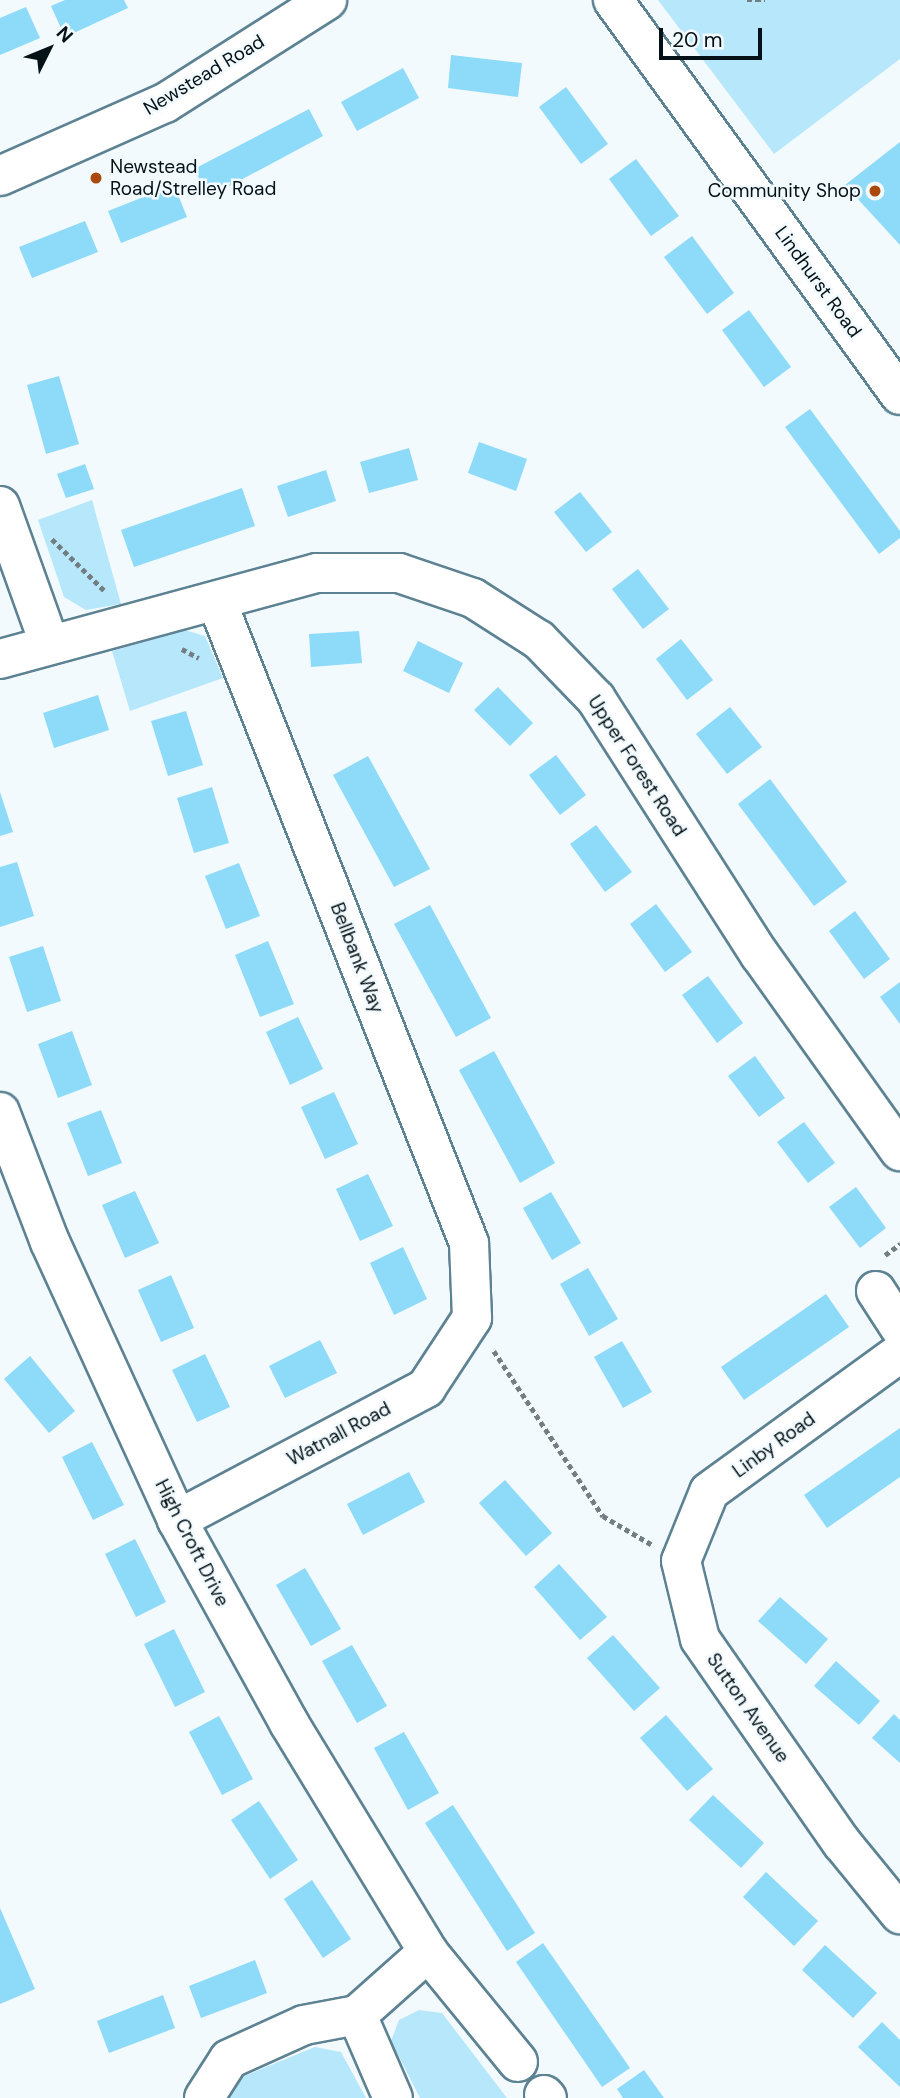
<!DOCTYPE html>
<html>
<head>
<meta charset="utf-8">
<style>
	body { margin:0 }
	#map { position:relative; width:900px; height:2098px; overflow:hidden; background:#f2fafe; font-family:"DM Sans",sans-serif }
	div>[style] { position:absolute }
	.green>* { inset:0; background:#b7e7fb }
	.building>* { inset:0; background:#8ddaf9 }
	.path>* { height:4.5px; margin-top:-2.25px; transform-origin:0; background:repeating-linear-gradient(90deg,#737e83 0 5px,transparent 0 8.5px) }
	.roads { filter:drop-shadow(2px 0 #5d8292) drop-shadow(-2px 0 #5d8292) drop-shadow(0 2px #5d8292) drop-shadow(0 -2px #5d8292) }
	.minor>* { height:38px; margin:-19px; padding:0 19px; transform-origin:19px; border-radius:19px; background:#fff }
	.dots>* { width:19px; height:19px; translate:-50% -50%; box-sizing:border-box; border:4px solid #f2fafe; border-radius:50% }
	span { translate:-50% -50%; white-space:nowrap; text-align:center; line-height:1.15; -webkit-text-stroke:5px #f2fafe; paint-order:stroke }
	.street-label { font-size:19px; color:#041218 }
	.poi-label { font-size:19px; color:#041218 }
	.left { translate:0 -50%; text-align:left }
	.right { translate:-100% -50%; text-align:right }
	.north { position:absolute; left:14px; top:14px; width:70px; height:70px; -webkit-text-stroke:5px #f2fafe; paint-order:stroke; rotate:47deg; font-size:19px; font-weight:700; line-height:28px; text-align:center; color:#041218 }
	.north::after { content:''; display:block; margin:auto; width:24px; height:32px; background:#041218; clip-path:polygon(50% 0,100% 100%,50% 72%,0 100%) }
	.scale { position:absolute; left:659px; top:28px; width:103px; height:32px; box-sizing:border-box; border:4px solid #041218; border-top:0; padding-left:9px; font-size:21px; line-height:24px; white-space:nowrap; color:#041218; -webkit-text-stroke:5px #f2fafe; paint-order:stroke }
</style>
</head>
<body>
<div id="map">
	<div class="green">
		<div style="clip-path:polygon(658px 0,900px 0,900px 59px,774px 154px)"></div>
		<div style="clip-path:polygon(92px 500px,121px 604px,86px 610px,64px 597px,38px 520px)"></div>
		<div style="clip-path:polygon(185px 630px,205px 636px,223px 678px,130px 711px,112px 651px)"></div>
		<div style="clip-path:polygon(419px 2010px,442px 2013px,507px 2098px,420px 2098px,391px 2041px,399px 2020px)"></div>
		<div style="clip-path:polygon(315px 2047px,341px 2052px,366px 2098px,228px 2098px,242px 2077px)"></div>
	</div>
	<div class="building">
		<div style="clip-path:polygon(65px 0,124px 0,128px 8px,65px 37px,51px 6px)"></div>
		<div style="clip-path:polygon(26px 7px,40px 38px,0 55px,0 18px)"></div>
		<div style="clip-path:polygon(451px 55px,522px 63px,518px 97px,448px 88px)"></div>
		<div style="clip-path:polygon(403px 68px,419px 98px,357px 131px,341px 102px)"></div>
		<div style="clip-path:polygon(566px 87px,608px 144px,581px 164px,539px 107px)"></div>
		<div style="clip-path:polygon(309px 109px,323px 136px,209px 197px,194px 169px)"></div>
		<div style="clip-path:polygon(900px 142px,900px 245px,845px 185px)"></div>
		<div style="clip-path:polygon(636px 159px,679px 216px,651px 236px,609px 179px)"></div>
		<div style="clip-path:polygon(174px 185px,187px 217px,121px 243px,108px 211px)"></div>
		<div style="clip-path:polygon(85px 221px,98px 252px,32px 278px,19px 247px)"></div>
		<div style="clip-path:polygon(692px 236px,734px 293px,707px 314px,664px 257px)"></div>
		<div style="clip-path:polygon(749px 310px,791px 367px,764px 387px,722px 330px)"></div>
		<div style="clip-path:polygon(59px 376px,79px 444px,46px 454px,27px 385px)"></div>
		<div style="clip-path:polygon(810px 409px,900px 531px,900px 538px,879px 554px,785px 427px)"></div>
		<div style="clip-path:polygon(479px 442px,527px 459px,516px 491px,468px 473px)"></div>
		<div style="clip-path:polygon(409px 448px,418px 480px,369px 493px,360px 462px)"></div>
		<div style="clip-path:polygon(85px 464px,94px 489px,66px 498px,57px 474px)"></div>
		<div style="clip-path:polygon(326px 470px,336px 501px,288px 517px,277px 486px)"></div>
		<div style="clip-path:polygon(242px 488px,255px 526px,134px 567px,121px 530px)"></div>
		<div style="clip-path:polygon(580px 492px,612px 532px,586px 552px,554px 512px)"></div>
		<div style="clip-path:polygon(638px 569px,669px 609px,643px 629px,612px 589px)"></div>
		<div style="clip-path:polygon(359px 631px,362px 663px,311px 667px,309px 634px)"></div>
		<div style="clip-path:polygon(681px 639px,713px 680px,687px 700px,656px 659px)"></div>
		<div style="clip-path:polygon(418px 641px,463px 663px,449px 693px,403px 671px)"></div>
		<div style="clip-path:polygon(498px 687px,533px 723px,510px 746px,474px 710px)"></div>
		<div style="clip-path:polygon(98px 695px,109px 730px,54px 748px,43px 713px)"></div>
		<div style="clip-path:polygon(730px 707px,762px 747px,727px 774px,696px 734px)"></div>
		<div style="clip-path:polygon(186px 711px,203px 765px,168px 776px,151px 721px)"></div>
		<div style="clip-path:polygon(556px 755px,586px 795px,560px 815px,529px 775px)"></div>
		<div style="clip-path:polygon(368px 756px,430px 869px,394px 887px,333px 775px)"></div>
		<div style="clip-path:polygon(770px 779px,847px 882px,814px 906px,738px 804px)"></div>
		<div style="clip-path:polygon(212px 787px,229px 843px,194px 853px,177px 798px)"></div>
		<div style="clip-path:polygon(0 792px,13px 832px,0 836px)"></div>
		<div style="clip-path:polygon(596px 825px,632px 872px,605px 892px,570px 844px)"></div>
		<div style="clip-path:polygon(17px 862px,34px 916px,0 927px,0 867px)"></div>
		<div style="clip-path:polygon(239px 863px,260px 916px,226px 929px,205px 876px)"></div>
		<div style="clip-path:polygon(656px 904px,692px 952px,665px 972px,630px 924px)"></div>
		<div style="clip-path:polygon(430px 905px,491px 1018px,456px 1037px,394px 924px)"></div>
		<div style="clip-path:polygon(855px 911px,890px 959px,864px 979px,829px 931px)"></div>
		<div style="clip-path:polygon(268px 941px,294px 1004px,260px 1017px,235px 955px)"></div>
		<div style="clip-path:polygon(43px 946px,61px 1001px,27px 1012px,9px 957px)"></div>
		<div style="clip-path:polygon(708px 976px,743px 1023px,717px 1043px,682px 995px)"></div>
		<div style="clip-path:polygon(900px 982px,900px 1024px,880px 997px)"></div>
		<div style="clip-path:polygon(298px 1017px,323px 1069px,290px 1085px,266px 1032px)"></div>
		<div style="clip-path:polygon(72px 1031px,92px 1085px,58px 1098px,38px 1044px)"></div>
		<div style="clip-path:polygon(494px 1051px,555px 1163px,520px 1183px,459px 1070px)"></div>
		<div style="clip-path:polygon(755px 1056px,785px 1098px,759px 1117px,728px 1076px)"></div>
		<div style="clip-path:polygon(334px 1092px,358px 1144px,325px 1159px,301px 1107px)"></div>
		<div style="clip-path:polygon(101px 1110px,122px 1163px,88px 1176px,67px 1123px)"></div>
		<div style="clip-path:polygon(804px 1122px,835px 1163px,808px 1183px,777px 1142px)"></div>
		<div style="clip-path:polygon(368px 1174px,393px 1226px,360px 1241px,336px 1189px)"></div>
		<div style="clip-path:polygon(856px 1187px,886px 1228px,860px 1248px,829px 1207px)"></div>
		<div style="clip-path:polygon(135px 1191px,159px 1243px,125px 1258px,102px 1205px)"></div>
		<div style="clip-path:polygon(551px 1192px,581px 1243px,552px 1260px,523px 1208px)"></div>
		<div style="clip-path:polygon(403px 1247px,427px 1299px,394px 1315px,370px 1263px)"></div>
		<div style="clip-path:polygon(588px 1268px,618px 1319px,589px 1336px,560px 1284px)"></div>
		<div style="clip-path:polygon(171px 1275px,194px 1328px,161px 1342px,138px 1290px)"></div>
		<div style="clip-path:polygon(826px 1294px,849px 1327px,744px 1400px,721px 1367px)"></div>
		<div style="clip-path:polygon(320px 1340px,337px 1373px,285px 1398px,269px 1366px)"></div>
		<div style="clip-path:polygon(622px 1341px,652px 1392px,623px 1408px,594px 1357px)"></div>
		<div style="clip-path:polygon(205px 1354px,230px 1407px,197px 1422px,172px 1370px)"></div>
		<div style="clip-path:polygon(30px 1356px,75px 1411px,49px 1433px,4px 1379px)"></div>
		<div style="clip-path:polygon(900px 1428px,900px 1477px,827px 1528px,804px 1495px)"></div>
		<div style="clip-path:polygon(92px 1442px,124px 1505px,93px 1520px,62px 1457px)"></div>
		<div style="clip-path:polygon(409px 1472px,425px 1502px,363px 1535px,347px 1504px)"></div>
		<div style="clip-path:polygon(505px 1480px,552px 1533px,526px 1556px,479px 1503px)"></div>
		<div style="clip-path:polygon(135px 1539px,166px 1602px,136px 1617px,105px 1554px)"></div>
		<div style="clip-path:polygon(559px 1564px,607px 1617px,580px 1640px,534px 1587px)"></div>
		<div style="clip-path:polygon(305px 1568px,341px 1629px,311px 1646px,276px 1585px)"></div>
		<div style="clip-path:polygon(780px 1597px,828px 1639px,806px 1664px,758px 1621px)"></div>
		<div style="clip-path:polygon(174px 1629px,205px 1692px,175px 1707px,144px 1644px)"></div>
		<div style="clip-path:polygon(613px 1635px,660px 1688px,634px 1711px,587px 1658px)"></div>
		<div style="clip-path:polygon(352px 1645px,387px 1706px,357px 1723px,322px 1661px)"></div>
		<div style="clip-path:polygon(836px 1661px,880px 1701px,859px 1725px,814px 1686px)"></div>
		<div style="clip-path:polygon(894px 1714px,900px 1720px,900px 1763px,872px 1738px)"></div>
		<div style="clip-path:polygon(666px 1715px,713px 1769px,687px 1791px,640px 1738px)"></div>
		<div style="clip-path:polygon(219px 1716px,253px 1779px,222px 1795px,189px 1732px)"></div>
		<div style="clip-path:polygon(404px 1732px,439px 1793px,408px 1810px,374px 1748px)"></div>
		<div style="clip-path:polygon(713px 1795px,764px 1843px,741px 1868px,689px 1820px)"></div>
		<div style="clip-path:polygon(259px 1801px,298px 1860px,270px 1879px,231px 1820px)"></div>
		<div style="clip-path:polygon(453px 1805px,535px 1933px,507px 1951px,425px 1823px)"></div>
		<div style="clip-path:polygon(766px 1872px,818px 1921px,794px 1946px,743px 1897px)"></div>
		<div style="clip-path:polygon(312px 1880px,351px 1939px,323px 1958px,284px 1899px)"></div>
		<div style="clip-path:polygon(0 1908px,35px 1989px,0 2004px)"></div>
		<div style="clip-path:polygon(543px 1943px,630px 2068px,602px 2087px,516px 1962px)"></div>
		<div style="clip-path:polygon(825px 1945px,877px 1993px,853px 2018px,802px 1970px)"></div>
		<div style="clip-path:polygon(255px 1960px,267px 1993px,201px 2018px,189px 1986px)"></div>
		<div style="clip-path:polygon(163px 1995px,175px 2028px,109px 2053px,97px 2021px)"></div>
		<div style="clip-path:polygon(882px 2022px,900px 2040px,900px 2087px,858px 2047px)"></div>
		<div style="clip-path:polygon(644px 2070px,664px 2098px,623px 2098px,617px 2089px)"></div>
	</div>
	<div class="path">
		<div style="left:747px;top:0;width:18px"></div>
		<div style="left:52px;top:539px;width:76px;rotate:44.5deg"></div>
		<div style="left:182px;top:649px;width:19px;rotate:28deg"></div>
		<div style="left:885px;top:1255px;width:19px;rotate:-36deg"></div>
		<div style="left:494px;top:1351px;width:198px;rotate:56.6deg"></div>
		<div style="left:603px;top:1516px;width:56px;rotate:30.3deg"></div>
	</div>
	<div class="roads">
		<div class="minor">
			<div style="left:613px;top:0;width:488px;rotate:54deg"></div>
			<div style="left:0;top:176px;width:180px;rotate:-23.9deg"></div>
			<div style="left:165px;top:103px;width:192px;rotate:-32.4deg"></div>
			<div style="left:0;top:506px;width:145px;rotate:70.3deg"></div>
			<div style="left:0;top:659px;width:328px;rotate:-15.2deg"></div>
			<div style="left:317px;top:573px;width:82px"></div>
			<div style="left:399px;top:573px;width:78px;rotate:18.7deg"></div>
			<div style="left:473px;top:598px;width:78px;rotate:32.5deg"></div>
			<div style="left:539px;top:640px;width:82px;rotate:46deg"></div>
			<div style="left:596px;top:699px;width:304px;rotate:57.4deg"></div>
			<div style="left:760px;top:955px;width:241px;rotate:54.5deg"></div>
			<div style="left:0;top:1112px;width:139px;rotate:69deg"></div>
			<div style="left:50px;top:1242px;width:306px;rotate:65.4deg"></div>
			<div style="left:177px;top:1520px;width:232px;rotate:61.1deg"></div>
			<div style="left:289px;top:1723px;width:268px;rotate:58.7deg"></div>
			<div style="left:428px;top:1952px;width:142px;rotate:50.7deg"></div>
			<div style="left:876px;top:1291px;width:44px;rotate:57deg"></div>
			<div style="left:900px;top:1353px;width:236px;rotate:144deg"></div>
			<div style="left:709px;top:1492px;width:74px;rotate:112.1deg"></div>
			<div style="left:681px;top:1561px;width:80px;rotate:76.3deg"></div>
			<div style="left:700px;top:1639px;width:249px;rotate:55.2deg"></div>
			<div style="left:842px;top:1843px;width:92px;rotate:50.8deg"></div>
			<div style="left:177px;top:1520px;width:282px;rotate:-27.9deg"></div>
			<div style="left:426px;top:1388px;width:84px;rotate:-56.7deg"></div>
			<div style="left:472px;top:1318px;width:75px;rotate:-92.3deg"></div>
			<div style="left:469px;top:1243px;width:689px;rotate:-111.46deg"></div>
			<div style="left:357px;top:2015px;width:90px;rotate:66.6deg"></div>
			<div style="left:544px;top:2095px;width:4px;rotate:45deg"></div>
			<div style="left:204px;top:2098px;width:46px;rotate:-57.3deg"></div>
			<div style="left:229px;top:2059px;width:82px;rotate:-24.4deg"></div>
			<div style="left:304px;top:2025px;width:54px;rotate:-10.7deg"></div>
			<div style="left:357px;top:2015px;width:95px;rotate:-41.6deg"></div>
		</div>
	</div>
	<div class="dots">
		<div style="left:96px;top:178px;background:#ab490c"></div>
		<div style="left:875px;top:191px;background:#ab490c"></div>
	</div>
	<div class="street-label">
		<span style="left:204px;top:75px;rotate:-31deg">Newstead Road</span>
		<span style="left:818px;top:282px;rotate:54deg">Lindhurst Road</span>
		<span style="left:637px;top:766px;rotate:57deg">Upper Forest Road</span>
		<span style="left:357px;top:958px;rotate:69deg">Bellbank Way</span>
		<span style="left:339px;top:1434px;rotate:-28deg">Watnall Road</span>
		<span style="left:774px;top:1445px;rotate:-36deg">Linby Road</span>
		<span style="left:192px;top:1543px;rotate:63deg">High Croft Drive</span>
		<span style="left:748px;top:1708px;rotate:55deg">Sutton Avenue</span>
	</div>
	<div class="poi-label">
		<span class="left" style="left:110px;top:178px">Newstead<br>Road/Strelley Road</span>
		<span class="right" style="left:861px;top:191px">Community Shop</span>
	</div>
	<div class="north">N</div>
	<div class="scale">20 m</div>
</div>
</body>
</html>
